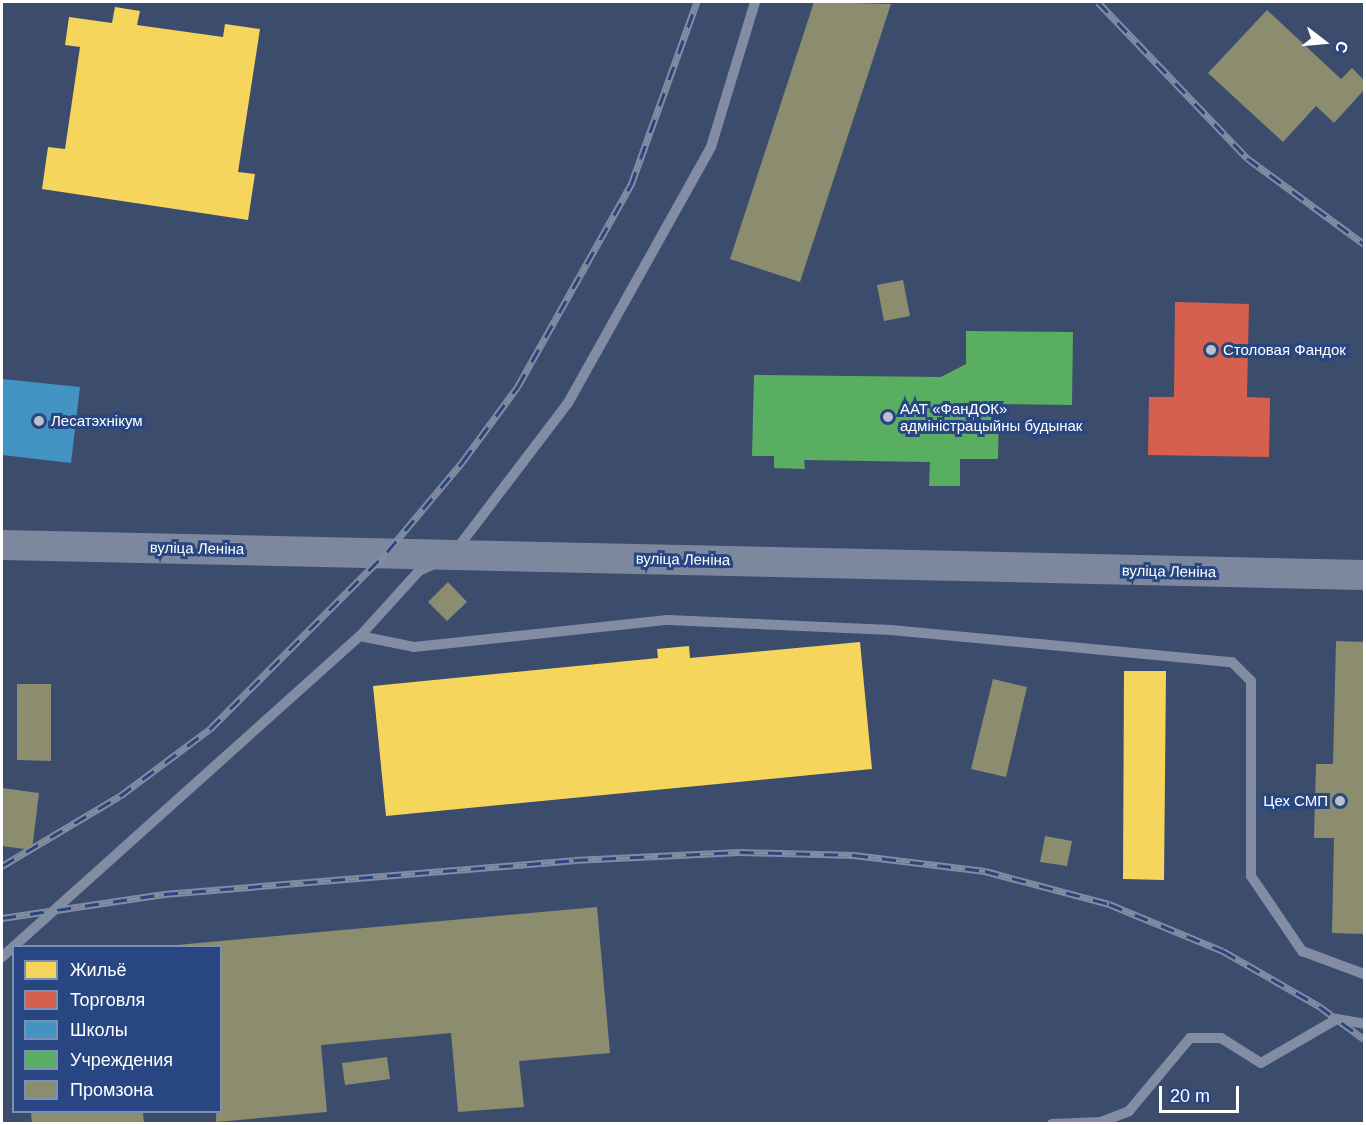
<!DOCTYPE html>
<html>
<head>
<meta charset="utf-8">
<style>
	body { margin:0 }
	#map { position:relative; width:1366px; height:1125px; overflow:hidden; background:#3c4c6d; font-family:Helvetica,sans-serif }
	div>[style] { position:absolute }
	.homes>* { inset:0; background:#f6d55c }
	.shops>* { inset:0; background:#d6604d }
	.schools>* { inset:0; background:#4393c3 }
	.public>* { inset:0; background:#5aae61 }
	.industry>* { inset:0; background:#8c8c6e }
	.service>* { height:10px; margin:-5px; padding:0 5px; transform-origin:5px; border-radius:5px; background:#828da3 }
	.secondary>* { height:30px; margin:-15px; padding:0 15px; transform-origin:15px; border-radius:15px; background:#7d889f }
	.rail>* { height:7px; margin-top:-3.5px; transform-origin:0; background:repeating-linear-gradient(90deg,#274682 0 14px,#828da3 0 28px); box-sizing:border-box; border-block:2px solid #828da3 }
	.dots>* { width:16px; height:16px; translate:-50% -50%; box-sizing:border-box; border:3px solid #274682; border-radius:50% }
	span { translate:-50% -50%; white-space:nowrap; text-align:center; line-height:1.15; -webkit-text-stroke:6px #274682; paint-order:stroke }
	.poi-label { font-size:15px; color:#fff }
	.left { translate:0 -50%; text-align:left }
	.right { translate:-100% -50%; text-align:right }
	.street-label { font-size:15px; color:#fff }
	.frame { position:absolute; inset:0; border:3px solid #fff; pointer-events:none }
	.legend { position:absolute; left:12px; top:945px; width:210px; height:168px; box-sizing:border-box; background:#274682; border:2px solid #7d90b4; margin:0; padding:8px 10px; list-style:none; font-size:18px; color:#fff }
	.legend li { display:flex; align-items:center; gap:12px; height:30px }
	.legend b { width:30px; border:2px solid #7d90b4 }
	.north { position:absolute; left:1294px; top:12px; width:60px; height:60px; -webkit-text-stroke:4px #274682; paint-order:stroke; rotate:106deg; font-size:16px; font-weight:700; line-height:24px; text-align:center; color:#fff }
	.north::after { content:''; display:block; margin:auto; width:21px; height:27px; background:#fff; clip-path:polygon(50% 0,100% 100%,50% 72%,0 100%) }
	.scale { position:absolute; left:1159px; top:1086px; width:80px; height:27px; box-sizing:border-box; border:3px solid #fff; border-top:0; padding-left:8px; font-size:18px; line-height:21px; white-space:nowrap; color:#fff; -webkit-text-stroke:4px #274682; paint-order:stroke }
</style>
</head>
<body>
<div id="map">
	<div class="homes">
		<div style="clip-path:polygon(115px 7px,140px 11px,137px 25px,223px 37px,225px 24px,260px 29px,238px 172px,255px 174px,248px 220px,42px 189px,48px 147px,65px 149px,80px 47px,65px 45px,69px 17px,112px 23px)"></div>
		<div style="clip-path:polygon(860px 642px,872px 769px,386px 816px,373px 686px,658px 658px,657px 649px,689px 646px,690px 658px)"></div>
		<div style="clip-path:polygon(1124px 671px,1166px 671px,1164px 880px,1123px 879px)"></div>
	</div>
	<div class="shops">
		<div style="clip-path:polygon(1175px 302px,1249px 304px,1247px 397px,1270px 398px,1269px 457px,1148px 455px,1149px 397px,1174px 397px)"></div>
	</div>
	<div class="schools">
		<div style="clip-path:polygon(2px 379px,80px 387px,71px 463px,2px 455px)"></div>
	</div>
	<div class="public">
		<div style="clip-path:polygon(966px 331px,1073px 332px,1072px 405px,999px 404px,998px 459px,960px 459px,960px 486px,929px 486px,930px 462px,804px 460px,805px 469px,774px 468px,774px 456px,752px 456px,754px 375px,941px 377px,966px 364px)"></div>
	</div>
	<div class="industry">
		<div style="clip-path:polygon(814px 2px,891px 4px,800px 282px,730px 259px)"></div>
		<div style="clip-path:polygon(1267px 10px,1341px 79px,1352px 68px,1364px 80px,1364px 90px,1334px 123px,1316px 106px,1283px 142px,1208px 73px)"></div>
		<div style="clip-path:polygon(903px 280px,910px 316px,884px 321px,877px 285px)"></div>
		<div style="clip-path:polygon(448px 582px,467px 602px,447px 621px,428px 602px)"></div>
		<div style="clip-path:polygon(1336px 641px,1364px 642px,1364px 934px,1332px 933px,1334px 838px,1314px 838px,1316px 764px,1333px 764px)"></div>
		<div style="clip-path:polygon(993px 679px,1027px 687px,1006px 777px,971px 769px)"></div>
		<div style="clip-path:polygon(17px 684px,51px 684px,51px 761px,17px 760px)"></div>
		<div style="clip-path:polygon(2px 788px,39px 793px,32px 850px,2px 846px)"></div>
		<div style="clip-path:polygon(1045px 836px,1072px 841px,1067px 866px,1040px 862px)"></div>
		<div style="clip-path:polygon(597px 907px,610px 1053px,519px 1061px,524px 1107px,458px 1112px,451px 1033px,321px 1045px,327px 1112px,216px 1122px,220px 946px,177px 945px)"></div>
		<div style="clip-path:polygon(387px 1057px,390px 1079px,345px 1085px,342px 1063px)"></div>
		<div style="clip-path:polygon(31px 1112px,143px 1112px,144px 1124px,32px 1124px)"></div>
	</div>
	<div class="service">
		<div style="left:456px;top:550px;width:185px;rotate:-52.7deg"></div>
		<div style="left:568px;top:403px;width:293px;rotate:-60.8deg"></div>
		<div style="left:711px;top:147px;width:152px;rotate:-73.1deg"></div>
		<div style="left:360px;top:636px;width:55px;rotate:11.5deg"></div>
		<div style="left:414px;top:647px;width:255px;rotate:-6.1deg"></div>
		<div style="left:668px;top:620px;width:223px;rotate:2.6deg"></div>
		<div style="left:891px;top:630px;width:342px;rotate:5.4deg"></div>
		<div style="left:1232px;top:662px;width:27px;rotate:45deg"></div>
		<div style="left:1251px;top:681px;width:195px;rotate:90deg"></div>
		<div style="left:1251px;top:876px;width:91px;rotate:55.8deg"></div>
		<div style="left:1302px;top:951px;width:66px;rotate:20.4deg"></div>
		<div style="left:2px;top:957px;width:481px;rotate:-41.9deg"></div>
		<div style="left:360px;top:636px;width:88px;rotate:-47.8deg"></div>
		<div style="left:419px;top:571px;width:19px;rotate:-25deg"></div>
		<div style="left:1052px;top:1124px;width:49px;rotate:-2.3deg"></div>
		<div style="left:1101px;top:1122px;width:30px;rotate:-21deg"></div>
		<div style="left:1129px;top:1111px;width:95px;rotate:-50.1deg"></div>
		<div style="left:1190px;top:1038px;width:31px"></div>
		<div style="left:1221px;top:1038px;width:47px;rotate:32deg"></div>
		<div style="left:1261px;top:1063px;width:88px;rotate:-30.1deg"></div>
		<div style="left:1337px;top:1019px;width:27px;rotate:10deg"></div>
	</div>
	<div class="secondary">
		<div style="left:2px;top:545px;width:1362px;rotate:1.26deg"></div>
	</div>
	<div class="rail">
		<div style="left:1098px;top:2px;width:216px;rotate:46.3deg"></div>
		<div style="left:1247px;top:158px;width:145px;rotate:36.3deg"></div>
		<div style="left:2px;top:866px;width:137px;rotate:-30.7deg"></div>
		<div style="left:120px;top:796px;width:112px;rotate:-36.7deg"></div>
		<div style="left:210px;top:729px;width:250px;rotate:-45deg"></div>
		<div style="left:387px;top:552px;width:119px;rotate:-50.1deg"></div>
		<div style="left:463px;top:461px;width:93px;rotate:-53.7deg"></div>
		<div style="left:518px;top:386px;width:231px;rotate:-60.7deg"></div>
		<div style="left:631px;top:185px;width:195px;rotate:-70.2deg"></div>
		<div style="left:2px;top:918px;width:164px;rotate:-8.4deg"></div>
		<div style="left:164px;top:894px;width:411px;rotate:-4.7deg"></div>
		<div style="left:574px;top:860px;width:166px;rotate:-2.8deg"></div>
		<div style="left:740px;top:852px;width:114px;rotate:1.5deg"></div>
		<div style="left:854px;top:855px;width:132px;rotate:7deg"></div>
		<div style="left:985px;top:871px;width:128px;rotate:14.9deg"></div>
		<div style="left:1109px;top:904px;width:123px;rotate:22.4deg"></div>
		<div style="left:1223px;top:951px;width:111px;rotate:29.8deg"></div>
		<div style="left:1319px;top:1006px;width:56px;rotate:36.3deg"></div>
	</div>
	<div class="dots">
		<div style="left:1211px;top:350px;background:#bbc0cc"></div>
		<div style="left:888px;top:417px;background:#bbc0cc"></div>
		<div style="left:39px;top:421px;background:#bbc0cc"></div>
		<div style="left:1340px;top:801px;background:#bbc0cc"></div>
	</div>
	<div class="poi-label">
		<span class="left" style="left:1223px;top:350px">Столовая Фандок</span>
		<span class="left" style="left:900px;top:417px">ААТ «ФанДОК»<br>адміністрацыйны будынак</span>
		<span class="left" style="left:51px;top:421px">Лесатэхнікум</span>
		<span class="right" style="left:1328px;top:801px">Цех СМП</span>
	</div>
	<div class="street-label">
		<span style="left:197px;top:548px;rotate:1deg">вуліца Леніна</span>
		<span style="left:683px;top:559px;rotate:1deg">вуліца Леніна</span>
		<span style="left:1169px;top:571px;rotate:1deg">вуліца Леніна</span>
	</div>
	<div class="frame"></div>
	<ul class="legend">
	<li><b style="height:16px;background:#f6d55c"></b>Жильё</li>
	<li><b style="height:16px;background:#d6604d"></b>Торговля</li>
	<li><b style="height:16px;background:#4393c3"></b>Школы</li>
	<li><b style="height:16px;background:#5aae61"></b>Учреждения</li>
	<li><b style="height:16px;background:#8c8c6e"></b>Промзона</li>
	</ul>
	<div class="north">С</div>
	<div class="scale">20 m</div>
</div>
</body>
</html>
